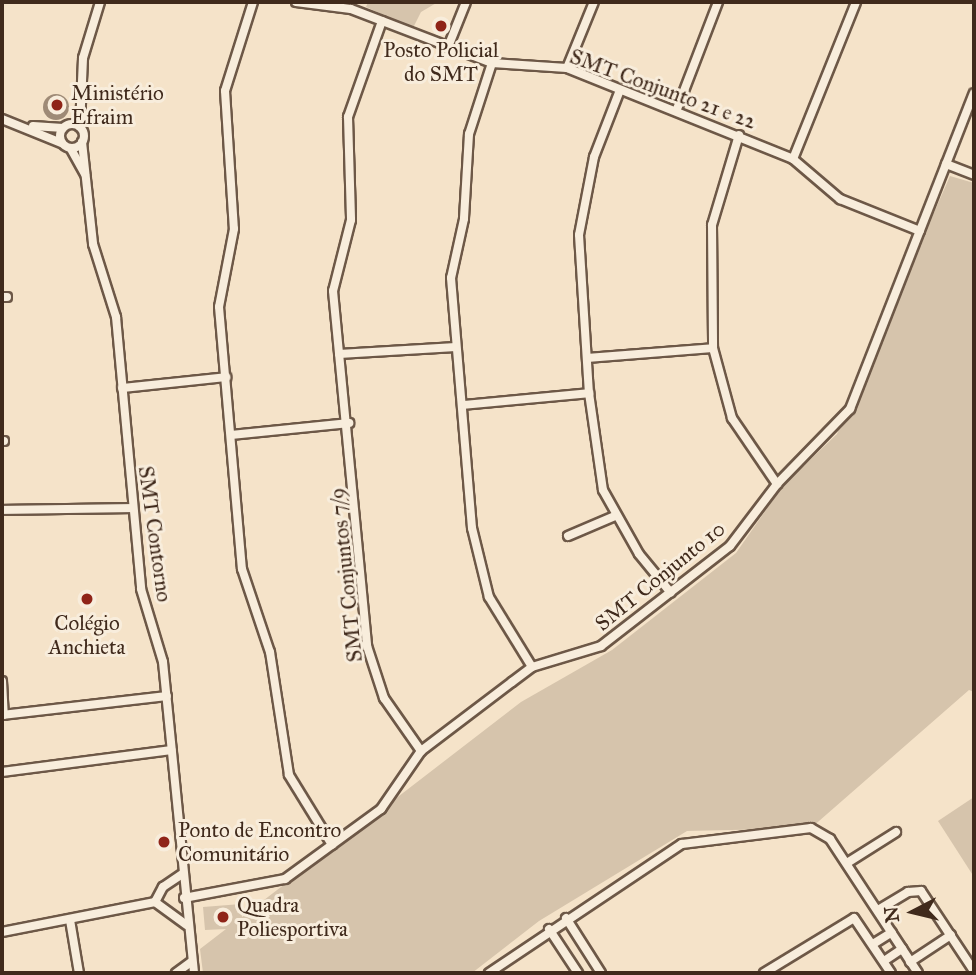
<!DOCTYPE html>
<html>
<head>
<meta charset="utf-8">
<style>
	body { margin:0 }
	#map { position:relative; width:976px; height:975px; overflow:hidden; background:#f5e3c9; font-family:"IM FELL Great Primer",serif }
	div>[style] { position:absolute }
	.green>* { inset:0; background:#d6c4ac }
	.building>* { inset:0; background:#9e8a76 }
	.round { border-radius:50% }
	.roads { filter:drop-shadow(2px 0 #6d5847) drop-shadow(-2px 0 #6d5847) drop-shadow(0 2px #6d5847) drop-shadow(0 -2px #6d5847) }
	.minor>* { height:8px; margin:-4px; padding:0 4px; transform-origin:4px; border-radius:4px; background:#f8eddc }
	.minor>.ring { margin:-4px; padding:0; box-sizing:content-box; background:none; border:8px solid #f8eddc; border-radius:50% }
	.dots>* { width:19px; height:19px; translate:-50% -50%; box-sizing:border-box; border:4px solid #f8eddc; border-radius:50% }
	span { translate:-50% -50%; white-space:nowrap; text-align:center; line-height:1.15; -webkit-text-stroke:6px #f8eddc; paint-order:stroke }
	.poi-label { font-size:21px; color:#402a1c }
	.left { translate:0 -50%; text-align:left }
	.street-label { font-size:21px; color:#402a1c }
	.frame { position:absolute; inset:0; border:4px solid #402a1c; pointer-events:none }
	.north { position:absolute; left:878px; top:877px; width:70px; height:70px; -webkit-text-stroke:5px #f8eddc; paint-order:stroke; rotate:263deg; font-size:19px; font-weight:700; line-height:28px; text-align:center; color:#402a1c }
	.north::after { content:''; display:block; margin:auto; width:24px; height:32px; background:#402a1c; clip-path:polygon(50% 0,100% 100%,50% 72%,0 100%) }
</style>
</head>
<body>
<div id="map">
	<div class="green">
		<div style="clip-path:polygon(368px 2px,438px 2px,421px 12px,413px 28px,366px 7px)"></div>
		<div style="clip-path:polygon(950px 176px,974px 183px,974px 692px,969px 690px,811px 828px,687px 831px,539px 921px,472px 973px,203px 973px,200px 949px,226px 929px,205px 930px,203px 907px,241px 904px,242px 917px,521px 702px,612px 650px,736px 553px,782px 487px,837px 434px)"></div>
		<div style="clip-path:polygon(974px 797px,974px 877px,938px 821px)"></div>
	</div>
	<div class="building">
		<div class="round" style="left:43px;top:94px;width:26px;height:26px"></div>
	</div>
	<div class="roads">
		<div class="minor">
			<div style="left:253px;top:2px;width:93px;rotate:107.5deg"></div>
			<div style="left:225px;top:91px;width:138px;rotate:86.3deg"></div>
			<div style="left:234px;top:229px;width:79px;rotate:100.9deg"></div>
			<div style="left:219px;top:307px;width:263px;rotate:85deg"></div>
			<div style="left:242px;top:569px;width:88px;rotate:71.4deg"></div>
			<div style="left:270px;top:652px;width:124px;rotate:81.2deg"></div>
			<div style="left:289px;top:775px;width:82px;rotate:58.4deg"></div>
			<div style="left:296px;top:2px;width:55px;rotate:7.3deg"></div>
			<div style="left:351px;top:9px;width:151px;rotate:21deg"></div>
			<div style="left:492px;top:63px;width:75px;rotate:3.8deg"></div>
			<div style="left:567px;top:68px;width:244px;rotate:21.9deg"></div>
			<div style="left:793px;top:159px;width:62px;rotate:40.4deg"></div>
			<div style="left:840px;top:199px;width:86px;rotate:21.8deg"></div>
			<div style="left:382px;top:21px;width:102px;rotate:109.5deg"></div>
			<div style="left:348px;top:117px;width:103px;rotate:88.3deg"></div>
			<div style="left:351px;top:220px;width:73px;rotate:104.2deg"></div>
			<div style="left:333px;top:291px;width:357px;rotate:84.5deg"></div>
			<div style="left:367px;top:646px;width:55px;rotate:71.9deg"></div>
			<div style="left:384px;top:698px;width:65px;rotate:55.1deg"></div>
			<div style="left:448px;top:47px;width:48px;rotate:-68.2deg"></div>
			<div style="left:492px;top:63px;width:75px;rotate:107.9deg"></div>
			<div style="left:469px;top:134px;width:85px;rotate:93.4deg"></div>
			<div style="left:464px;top:219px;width:60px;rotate:102.4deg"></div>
			<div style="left:451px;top:278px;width:251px;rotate:85.2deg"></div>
			<div style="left:472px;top:528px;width:71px;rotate:76.2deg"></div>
			<div style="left:489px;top:597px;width:82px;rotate:58.4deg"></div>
			<div style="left:567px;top:68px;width:71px;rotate:-67.8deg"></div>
			<div style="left:620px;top:90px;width:72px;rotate:111.2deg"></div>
			<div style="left:594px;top:157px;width:79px;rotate:100.9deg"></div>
			<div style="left:579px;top:235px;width:158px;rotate:86.4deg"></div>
			<div style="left:589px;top:393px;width:98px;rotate:81.8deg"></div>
			<div style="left:603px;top:490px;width:73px;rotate:60.6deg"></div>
			<div style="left:639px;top:554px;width:50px;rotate:50.6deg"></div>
			<div style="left:677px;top:109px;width:115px;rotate:-69deg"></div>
			<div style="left:2px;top:119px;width:64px;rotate:22.1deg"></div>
			<div class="ring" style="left:60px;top:124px;width:16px;height:16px"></div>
			<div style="left:33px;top:126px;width:30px;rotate:4deg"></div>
			<div style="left:80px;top:127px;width:69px;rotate:-87.5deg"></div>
			<div style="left:83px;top:58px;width:59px;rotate:-73.1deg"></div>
			<div style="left:739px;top:135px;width:94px;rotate:106.7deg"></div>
			<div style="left:712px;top:225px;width:123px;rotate:89.5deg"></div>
			<div style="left:713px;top:348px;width:73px;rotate:74.8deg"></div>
			<div style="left:732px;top:418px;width:80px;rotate:55.7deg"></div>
			<div style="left:82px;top:142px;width:103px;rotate:83.8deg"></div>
			<div style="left:93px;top:244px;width:77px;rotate:72.5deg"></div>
			<div style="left:116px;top:317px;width:273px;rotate:84.7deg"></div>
			<div style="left:141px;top:589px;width:76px;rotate:73.2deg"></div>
			<div style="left:163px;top:662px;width:313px;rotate:84.3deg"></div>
			<div style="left:71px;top:149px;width:29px;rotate:61deg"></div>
			<div style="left:793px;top:159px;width:169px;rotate:-68.1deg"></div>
			<div style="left:946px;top:164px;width:30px;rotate:21deg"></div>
			<div style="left:2px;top:297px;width:5px"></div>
			<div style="left:339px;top:354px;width:117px;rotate:-3.4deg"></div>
			<div style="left:587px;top:358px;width:126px;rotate:-4.5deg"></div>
			<div style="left:122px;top:388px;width:105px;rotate:-6deg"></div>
			<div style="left:463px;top:405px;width:127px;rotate:-5.4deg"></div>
			<div style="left:231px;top:435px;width:119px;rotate:-5.8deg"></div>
			<div style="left:2px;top:441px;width:2px"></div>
			<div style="left:2px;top:510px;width:129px;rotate:-0.9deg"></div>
			<div style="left:568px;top:536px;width:51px;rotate:-23.1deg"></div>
			<div style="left:2px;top:681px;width:34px;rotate:87deg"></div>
			<div style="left:2px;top:715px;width:166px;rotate:-6.6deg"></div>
			<div style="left:2px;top:772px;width:171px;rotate:-7.4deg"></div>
			<div style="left:847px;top:863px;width:58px;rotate:-32.3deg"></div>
			<div style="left:184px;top:898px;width:103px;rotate:-10.7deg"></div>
			<div style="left:285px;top:879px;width:119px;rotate:-36.1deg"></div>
			<div style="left:381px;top:809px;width:70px;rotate:-55.4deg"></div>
			<div style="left:421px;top:751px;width:114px;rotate:-37.2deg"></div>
			<div style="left:512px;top:682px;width:25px;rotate:-37deg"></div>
			<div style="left:532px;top:667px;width:72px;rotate:-16.9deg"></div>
			<div style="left:601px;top:646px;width:163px;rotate:-37.8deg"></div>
			<div style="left:730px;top:546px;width:78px;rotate:-52.8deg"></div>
			<div style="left:777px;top:484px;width:105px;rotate:-45.8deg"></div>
			<div style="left:850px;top:409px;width:339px;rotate:-68.6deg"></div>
			<div style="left:155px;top:902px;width:17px;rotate:-62deg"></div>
			<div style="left:163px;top:887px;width:23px;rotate:-34deg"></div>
			<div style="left:878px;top:910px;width:35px;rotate:-31deg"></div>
			<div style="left:908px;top:892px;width:13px;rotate:-4deg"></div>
			<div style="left:921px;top:891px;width:96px;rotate:56.5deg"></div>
			<div style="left:566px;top:918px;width:65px;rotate:57.5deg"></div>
			<div style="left:70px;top:920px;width:54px;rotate:80.4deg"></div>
			<div style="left:549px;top:929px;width:53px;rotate:56.6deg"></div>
			<div style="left:2px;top:932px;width:156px;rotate:-11.1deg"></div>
			<div style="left:155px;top:902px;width:39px;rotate:36deg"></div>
			<div style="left:873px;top:944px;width:22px;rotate:-32deg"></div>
			<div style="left:884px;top:961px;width:22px;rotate:-34deg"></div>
			<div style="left:910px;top:962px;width:49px;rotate:-33.4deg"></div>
			<div style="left:176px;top:973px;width:19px;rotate:-36deg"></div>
			<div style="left:489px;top:973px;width:232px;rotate:-33.8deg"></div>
			<div style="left:682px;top:844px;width:130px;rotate:-7.1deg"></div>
			<div style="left:811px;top:828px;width:22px;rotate:30deg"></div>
			<div style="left:830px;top:839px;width:160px;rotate:56.7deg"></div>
			<div style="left:764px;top:973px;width:105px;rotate:-31.4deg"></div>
			<div style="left:854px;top:918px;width:66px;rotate:56.1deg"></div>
		</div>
	</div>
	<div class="dots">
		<div style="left:441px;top:26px;background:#8f2418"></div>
		<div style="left:57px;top:105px;background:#8f2418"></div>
		<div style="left:87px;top:599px;background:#8f2418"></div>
		<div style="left:164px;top:842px;background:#8f2418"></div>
		<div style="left:223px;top:917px;background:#8f2418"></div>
	</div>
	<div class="poi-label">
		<span style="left:441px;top:62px">Posto Policial<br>do SMT</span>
		<span class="left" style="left:71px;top:105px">Ministério<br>Efraim</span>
		<span style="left:87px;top:635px">Colégio<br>Anchieta</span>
		<span class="left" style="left:178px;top:842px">Ponto de Encontro<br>Comunitário</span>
		<span class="left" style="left:237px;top:917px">Quadra<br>Poliesportiva</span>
	</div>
	<div class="street-label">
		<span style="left:663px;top:89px;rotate:20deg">SMT Conjunto 21 e 22</span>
		<span style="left:155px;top:534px;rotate:82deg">SMT Contorno</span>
		<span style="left:346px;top:575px;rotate:-96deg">SMT Conjuntos 7/9</span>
		<span style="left:660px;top:576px;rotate:-39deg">SMT Conjunto 10</span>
	</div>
	<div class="frame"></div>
	<div class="north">N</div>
</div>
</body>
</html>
